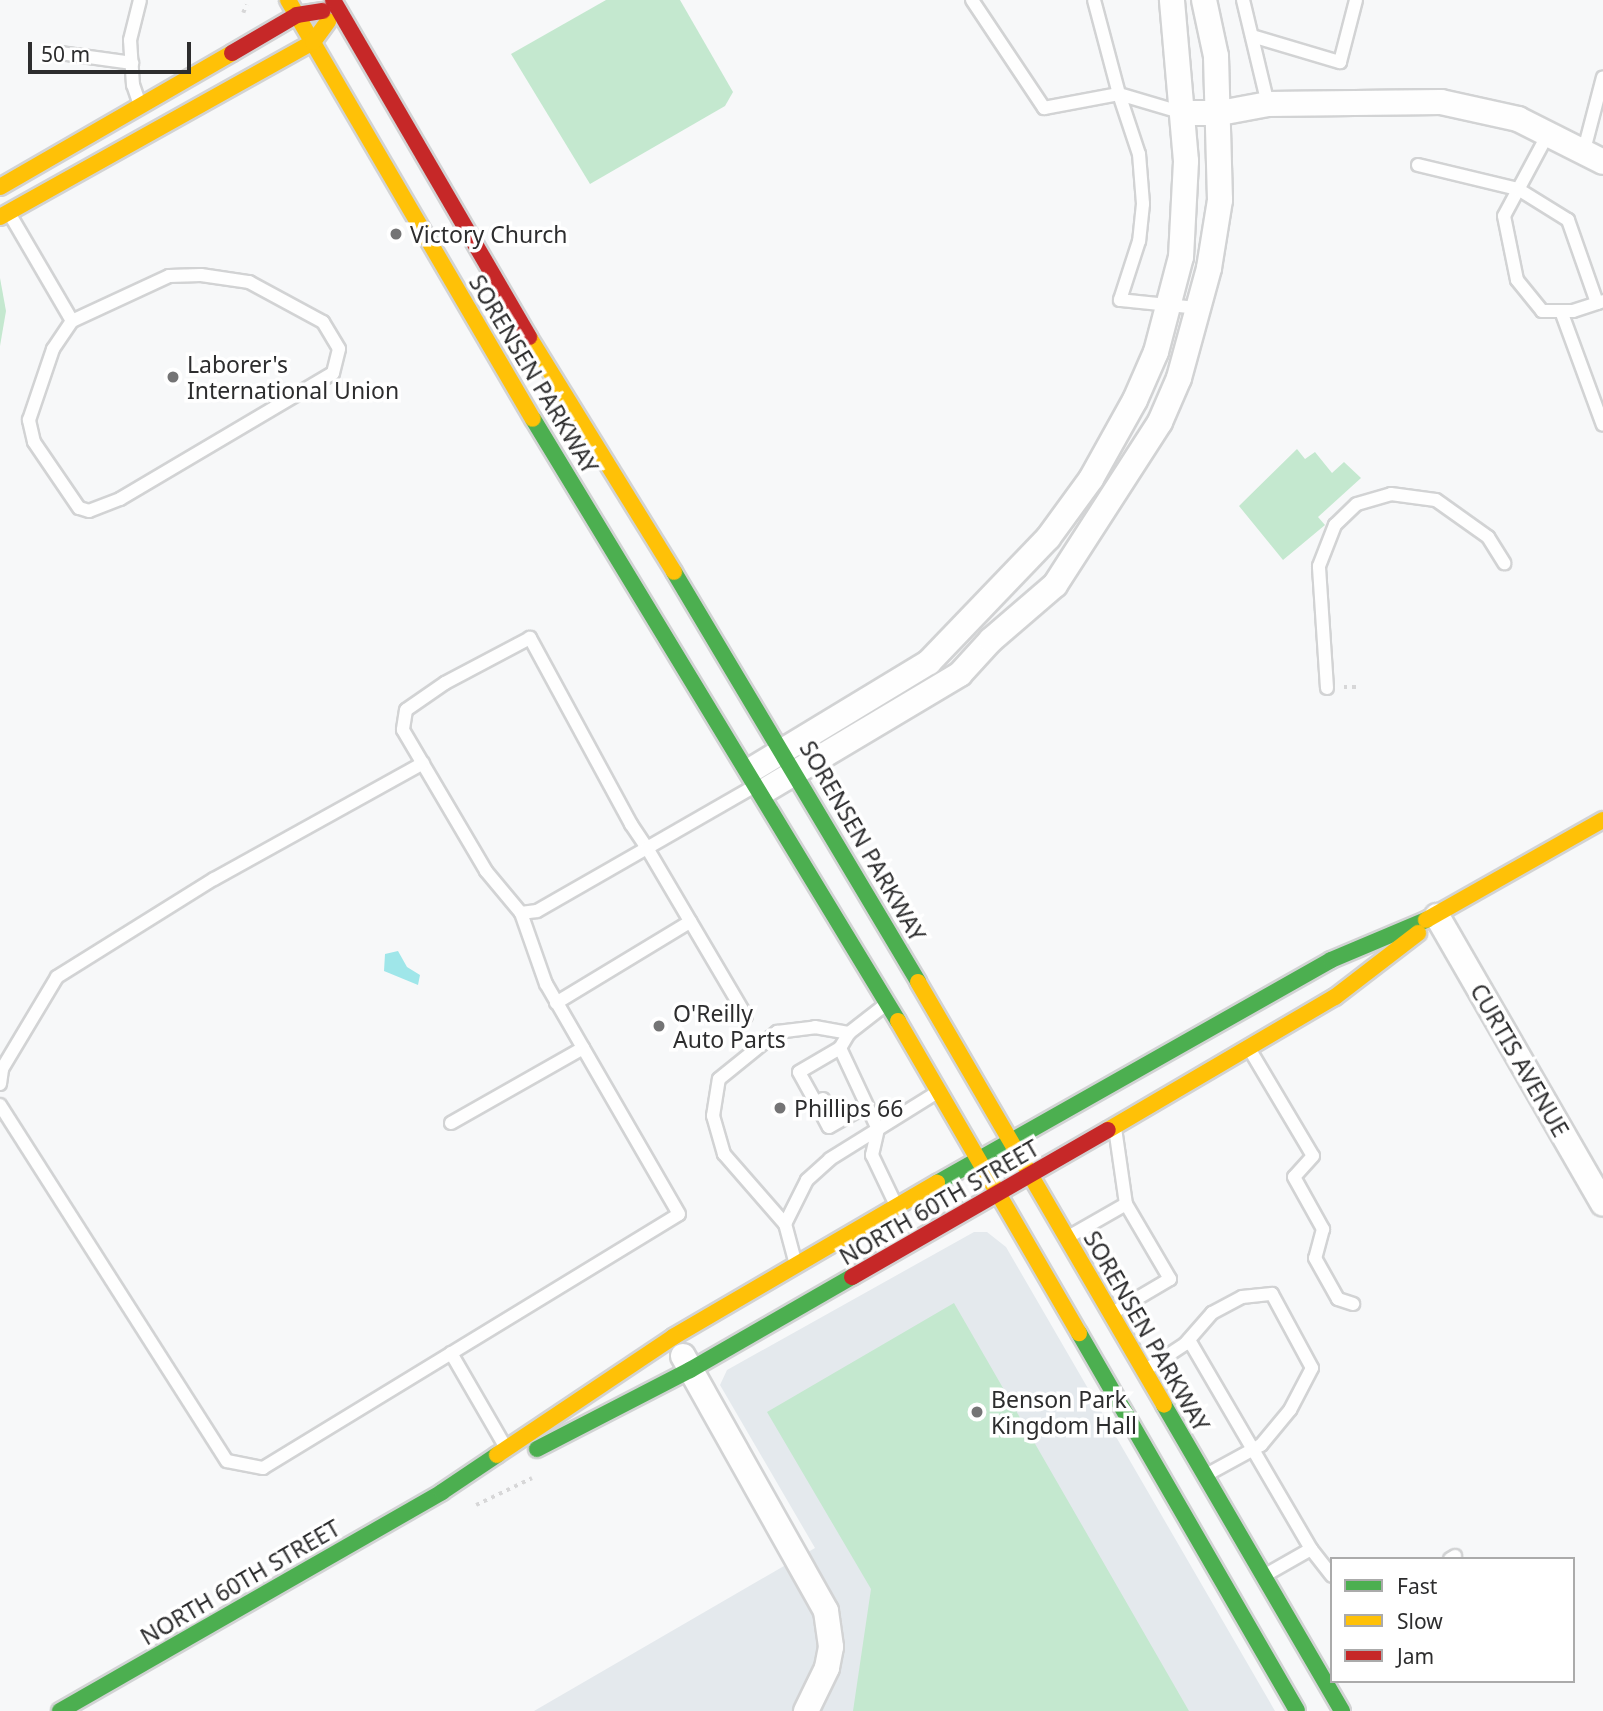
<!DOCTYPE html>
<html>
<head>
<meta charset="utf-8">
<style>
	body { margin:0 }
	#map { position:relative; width:1603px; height:1711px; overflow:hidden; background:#f7f8f9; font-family:"Noto Sans",sans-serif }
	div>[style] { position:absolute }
	.built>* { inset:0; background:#e4e9ed }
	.green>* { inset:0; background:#c4e8cf }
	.water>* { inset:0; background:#9fe6e9 }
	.path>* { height:3.5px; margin-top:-1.75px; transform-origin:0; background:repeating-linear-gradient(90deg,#d7d7d8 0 3.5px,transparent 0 8.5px) }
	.roads { filter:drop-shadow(2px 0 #d2d3d4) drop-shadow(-2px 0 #d2d3d4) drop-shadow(0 2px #d2d3d4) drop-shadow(0 -2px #d2d3d4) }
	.lane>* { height:12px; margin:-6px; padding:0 6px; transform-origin:6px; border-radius:6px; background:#fefefe }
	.street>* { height:24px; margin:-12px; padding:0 12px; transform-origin:12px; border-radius:12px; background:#fefefe }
	.fast>* { height:16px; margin:-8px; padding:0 8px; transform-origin:8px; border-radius:8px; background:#4caf50 }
	.slow>* { height:16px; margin:-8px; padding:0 8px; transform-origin:8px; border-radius:8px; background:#ffc107 }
	.jam>* { height:16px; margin:-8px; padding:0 8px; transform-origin:8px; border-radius:8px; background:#c62828 }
	.dots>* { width:19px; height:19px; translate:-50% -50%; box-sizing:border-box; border:4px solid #fff; border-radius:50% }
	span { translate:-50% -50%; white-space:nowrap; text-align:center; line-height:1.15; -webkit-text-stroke:7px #fff; paint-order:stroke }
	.poi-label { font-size:23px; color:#2d2d2e }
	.left { translate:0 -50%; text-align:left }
	.street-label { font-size:23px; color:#2d2d2e }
	.legend { position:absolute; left:1330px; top:1557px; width:245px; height:126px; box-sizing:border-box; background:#fff; border:2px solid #ababab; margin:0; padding:9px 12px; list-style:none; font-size:21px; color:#2d2d2e }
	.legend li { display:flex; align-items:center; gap:14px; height:35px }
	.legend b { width:35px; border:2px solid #ababab }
	.scale { position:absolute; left:28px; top:42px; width:163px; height:32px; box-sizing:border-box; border:4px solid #2d2d2e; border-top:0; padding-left:9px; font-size:21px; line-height:24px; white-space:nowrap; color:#2d2d2e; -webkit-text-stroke:5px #fff; paint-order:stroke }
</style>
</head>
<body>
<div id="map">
	<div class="built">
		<div style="clip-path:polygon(974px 1232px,987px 1232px,1006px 1247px,1275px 1711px,534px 1711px,815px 1548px,720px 1385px,727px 1370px)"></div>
	</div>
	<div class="green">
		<div style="clip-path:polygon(606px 0,680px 0,733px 92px,725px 106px,590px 184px,511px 54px)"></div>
		<div style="clip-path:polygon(0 278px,6px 311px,0 346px)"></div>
		<div style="clip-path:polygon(1297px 449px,1305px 459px,1315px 452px,1332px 473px,1344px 462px,1361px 478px,1318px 517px,1325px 525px,1283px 560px,1239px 506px)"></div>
		<div style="clip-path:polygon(954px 1303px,1189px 1711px,853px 1711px,871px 1589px,767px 1412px)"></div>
	</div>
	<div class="water">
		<div style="clip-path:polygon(398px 951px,407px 967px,420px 975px,418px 985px,384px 971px,385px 954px)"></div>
	</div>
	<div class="path">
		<div style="left:243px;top:13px;width:9px;rotate:-69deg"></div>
		<div style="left:1344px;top:687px;width:15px"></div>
		<div style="left:476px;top:1505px;width:62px;rotate:-25.7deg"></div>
	</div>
	<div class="roads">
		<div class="lane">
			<div style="left:972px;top:0;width:130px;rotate:56.3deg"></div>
			<div style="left:1044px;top:108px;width:76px;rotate:-10.6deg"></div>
			<div style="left:1119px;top:94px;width:97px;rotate:-104.9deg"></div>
			<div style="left:1243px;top:0;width:107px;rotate:76.5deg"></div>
			<div style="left:1252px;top:36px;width:92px;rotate:16.5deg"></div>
			<div style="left:1340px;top:62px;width:64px;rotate:-75.5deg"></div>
			<div style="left:60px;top:53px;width:73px;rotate:7.9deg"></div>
			<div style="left:1119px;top:94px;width:63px;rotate:71.6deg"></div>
			<div style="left:1139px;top:154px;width:50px;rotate:85.4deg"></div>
			<div style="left:1143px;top:204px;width:37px;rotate:96deg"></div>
			<div style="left:1139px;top:241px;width:62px;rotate:107.9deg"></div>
			<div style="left:1120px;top:300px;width:78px;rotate:5.9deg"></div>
			<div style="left:1119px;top:94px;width:67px;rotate:16.5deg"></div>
			<div style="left:140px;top:105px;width:21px;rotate:-109deg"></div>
			<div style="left:133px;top:85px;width:45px;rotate:-93.8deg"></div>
			<div style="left:130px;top:40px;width:41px;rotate:-76deg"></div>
			<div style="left:1549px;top:132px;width:95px;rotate:118.2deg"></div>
			<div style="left:1504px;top:216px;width:65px;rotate:78.5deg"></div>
			<div style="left:1517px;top:280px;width:40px;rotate:51deg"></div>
			<div style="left:1542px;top:311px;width:31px"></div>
			<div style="left:1573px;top:311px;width:32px;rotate:-18deg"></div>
			<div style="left:1584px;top:150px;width:75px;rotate:-75.4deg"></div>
			<div style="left:1418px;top:165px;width:103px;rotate:13.5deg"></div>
			<div style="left:1518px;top:189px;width:59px;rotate:31.8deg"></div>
			<div style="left:1568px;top:220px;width:88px;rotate:70.7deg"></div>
			<div style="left:9px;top:213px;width:125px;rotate:59.7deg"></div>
			<div style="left:201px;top:275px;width:49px;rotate:8.3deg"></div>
			<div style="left:249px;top:282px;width:84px;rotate:28.4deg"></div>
			<div style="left:323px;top:322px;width:31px;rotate:59deg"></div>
			<div style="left:339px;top:349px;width:25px;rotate:104deg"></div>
			<div style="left:333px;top:373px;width:247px;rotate:149.4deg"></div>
			<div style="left:120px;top:499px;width:33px;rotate:159deg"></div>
			<div style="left:89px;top:511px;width:10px;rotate:-163deg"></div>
			<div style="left:79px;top:508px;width:80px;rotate:-124.3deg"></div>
			<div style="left:34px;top:442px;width:23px;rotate:-103deg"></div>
			<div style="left:29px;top:420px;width:75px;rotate:-71.3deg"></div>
			<div style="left:53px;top:349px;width:34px;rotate:-56deg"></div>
			<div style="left:72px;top:321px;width:107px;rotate:-24.9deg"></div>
			<div style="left:169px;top:276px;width:32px;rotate:-2deg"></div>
			<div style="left:1561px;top:311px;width:121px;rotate:69.8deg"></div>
			<div style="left:1327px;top:688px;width:122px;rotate:-93.8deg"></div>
			<div style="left:1319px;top:566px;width:44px;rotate:-68.7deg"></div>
			<div style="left:1335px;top:525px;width:30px;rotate:-44deg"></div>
			<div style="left:1357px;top:504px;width:35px;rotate:-16deg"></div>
			<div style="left:1391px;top:494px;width:45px;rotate:7.6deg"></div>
			<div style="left:1436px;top:500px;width:64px;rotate:35.4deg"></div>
			<div style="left:1488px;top:537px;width:31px;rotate:58deg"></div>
			<div style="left:556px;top:1003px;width:157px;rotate:-31.2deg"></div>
			<div style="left:885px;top:1005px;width:46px;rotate:142.1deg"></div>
			<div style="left:849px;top:1033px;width:17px;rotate:121deg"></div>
			<div style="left:840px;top:1048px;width:89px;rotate:64.9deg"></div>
			<div style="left:878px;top:1129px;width:27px;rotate:103deg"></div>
			<div style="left:872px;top:1155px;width:53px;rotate:64.4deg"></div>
			<div style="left:746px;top:1016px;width:195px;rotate:-120.5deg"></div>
			<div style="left:647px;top:848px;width:29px;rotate:-124deg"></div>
			<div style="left:631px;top:824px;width:212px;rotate:-118.5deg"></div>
			<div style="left:530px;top:638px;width:96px;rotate:152.1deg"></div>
			<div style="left:445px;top:683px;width:47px;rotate:145.3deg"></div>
			<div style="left:406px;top:710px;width:20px;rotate:99deg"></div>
			<div style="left:403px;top:730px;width:164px;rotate:59.5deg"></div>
			<div style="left:486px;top:871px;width:55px;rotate:50.2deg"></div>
			<div style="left:521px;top:913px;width:16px;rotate:-7deg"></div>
			<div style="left:537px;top:911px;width:127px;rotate:-29.8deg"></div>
			<div style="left:647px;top:848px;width:122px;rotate:-29.9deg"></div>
			<div style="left:1250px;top:1050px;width:123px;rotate:59.3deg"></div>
			<div style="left:1313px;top:1156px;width:28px;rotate:132deg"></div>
			<div style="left:1294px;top:1177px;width:60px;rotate:60.9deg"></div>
			<div style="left:1323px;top:1229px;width:30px;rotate:105deg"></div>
			<div style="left:1315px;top:1258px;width:47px;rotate:60.7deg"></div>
			<div style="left:1338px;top:1299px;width:16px;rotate:18deg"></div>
			<div style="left:0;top:1084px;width:15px;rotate:-82deg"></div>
			<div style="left:2px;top:1069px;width:107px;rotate:-59.1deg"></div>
			<div style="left:57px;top:977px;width:185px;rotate:-32deg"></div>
			<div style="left:214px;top:879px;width:239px;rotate:-29deg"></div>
			<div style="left:823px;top:1099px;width:8px;rotate:150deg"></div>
			<div style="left:816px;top:1103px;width:35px;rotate:-119deg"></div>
			<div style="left:799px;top:1072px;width:48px;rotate:-30.3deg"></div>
			<div style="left:816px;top:1103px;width:27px;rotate:62deg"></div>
			<div style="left:829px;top:1127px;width:43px;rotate:-29.6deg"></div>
			<div style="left:0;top:1105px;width:422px;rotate:57.5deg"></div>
			<div style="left:227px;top:1461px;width:37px;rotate:11deg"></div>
			<div style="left:263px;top:1468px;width:487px;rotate:-31.4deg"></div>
			<div style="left:679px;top:1214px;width:266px;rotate:-120deg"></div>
			<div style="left:546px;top:984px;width:75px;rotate:-109.4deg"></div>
			<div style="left:451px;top:1123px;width:152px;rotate:-29.6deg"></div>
			<div style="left:1115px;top:1128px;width:77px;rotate:81.8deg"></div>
			<div style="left:785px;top:1224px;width:93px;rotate:-131.1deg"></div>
			<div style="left:724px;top:1154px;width:40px;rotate:-106deg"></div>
			<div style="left:713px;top:1116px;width:37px;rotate:-81deg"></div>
			<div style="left:719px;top:1079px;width:75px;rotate:-39deg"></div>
			<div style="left:777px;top:1032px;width:38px;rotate:-7deg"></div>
			<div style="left:815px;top:1027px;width:35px;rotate:10deg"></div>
			<div style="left:1070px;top:1236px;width:64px;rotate:-29.7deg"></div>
			<div style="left:1126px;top:1204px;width:87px;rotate:59.6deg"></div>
			<div style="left:1170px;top:1279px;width:65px;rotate:149.5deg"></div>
			<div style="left:795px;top:1261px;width:38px;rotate:-105deg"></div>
			<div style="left:785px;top:1224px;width:49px;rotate:-63.4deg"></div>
			<div style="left:807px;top:1180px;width:31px;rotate:-42deg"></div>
			<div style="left:830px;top:1159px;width:125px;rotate:-31.9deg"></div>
			<div style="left:1189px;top:1340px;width:242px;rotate:59.7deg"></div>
			<div style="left:1311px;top:1549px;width:51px;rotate:150.4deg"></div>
			<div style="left:451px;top:1353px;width:108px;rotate:59.9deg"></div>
			<div style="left:1147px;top:1369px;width:45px;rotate:-33.3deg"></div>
			<div style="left:1185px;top:1344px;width:41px;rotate:-48.9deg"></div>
			<div style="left:1212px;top:1313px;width:34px;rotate:-28deg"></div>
			<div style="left:1242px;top:1297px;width:30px;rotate:-6deg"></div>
			<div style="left:1272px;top:1294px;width:84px;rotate:61.6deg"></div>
			<div style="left:1312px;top:1368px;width:47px;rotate:117.6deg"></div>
			<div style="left:1290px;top:1410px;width:45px;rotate:129.6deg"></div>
			<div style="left:1261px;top:1445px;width:60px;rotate:151.3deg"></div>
			<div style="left:1311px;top:1549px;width:34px;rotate:52deg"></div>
			<div style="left:1450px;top:1559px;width:6px;rotate:-31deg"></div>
		</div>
		<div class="street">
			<div style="left:1183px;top:113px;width:37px"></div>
			<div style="left:1220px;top:113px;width:49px;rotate:-10.6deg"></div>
			<div style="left:1268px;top:104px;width:173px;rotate:-0.7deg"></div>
			<div style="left:1441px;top:102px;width:79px;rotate:12.4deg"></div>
			<div style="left:1518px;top:119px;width:95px;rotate:26.8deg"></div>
			<div style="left:751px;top:770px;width:208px;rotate:-31.2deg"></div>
			<div style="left:929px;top:662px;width:172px;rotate:-46.2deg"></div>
			<div style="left:1048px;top:538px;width:73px;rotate:-53.9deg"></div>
			<div style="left:1091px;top:479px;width:90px;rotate:-60.9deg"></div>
			<div style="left:1135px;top:400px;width:52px;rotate:-66.4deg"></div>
			<div style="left:1156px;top:352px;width:98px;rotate:-75.3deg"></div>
			<div style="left:1181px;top:257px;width:96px;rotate:-87deg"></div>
			<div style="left:1186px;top:161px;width:162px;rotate:-95deg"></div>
			<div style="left:764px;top:791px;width:228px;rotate:-30.8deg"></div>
			<div style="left:960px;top:674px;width:46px;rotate:-47.6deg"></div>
			<div style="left:991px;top:640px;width:84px;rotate:-40.7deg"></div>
			<div style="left:1055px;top:585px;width:194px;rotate:-57.2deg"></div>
			<div style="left:1160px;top:422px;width:48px;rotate:-66.6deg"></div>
			<div style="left:1179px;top:378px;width:114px;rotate:-74.7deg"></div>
			<div style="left:1209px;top:268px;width:69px;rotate:-80.8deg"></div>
			<div style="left:1220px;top:200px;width:144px;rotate:-91.6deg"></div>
			<div style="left:1216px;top:56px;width:57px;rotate:-102.1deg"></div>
			<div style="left:1437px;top:916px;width:332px;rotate:60deg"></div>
			<div style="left:683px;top:1356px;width:292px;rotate:60.7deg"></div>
			<div style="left:826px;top:1611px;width:36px;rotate:82deg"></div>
			<div style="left:831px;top:1647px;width:21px;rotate:101deg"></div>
			<div style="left:827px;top:1668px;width:48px;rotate:116deg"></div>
		</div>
		<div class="fast">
			<div style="left:533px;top:419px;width:704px;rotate:58.77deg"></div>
			<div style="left:674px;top:572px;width:477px;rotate:59.2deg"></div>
			<div style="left:937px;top:1183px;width:453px;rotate:-29.5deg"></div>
			<div style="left:1331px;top:960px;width:103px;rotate:-22.8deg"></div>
			<div style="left:1079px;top:1333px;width:436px;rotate:60deg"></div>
			<div style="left:1164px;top:1405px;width:354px;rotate:59.8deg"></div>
			<div style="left:537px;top:1449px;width:172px;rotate:-27.3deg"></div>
			<div style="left:690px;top:1370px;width:187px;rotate:-29.9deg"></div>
			<div style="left:60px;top:1711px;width:440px;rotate:-29.8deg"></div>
			<div style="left:442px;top:1492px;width:66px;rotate:-33.9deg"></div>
		</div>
		<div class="slow">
			<div style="left:288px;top:0;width:485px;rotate:59.7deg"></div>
			<div style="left:0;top:187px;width:268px;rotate:-30deg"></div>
			<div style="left:0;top:217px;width:359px;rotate:-29.2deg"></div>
			<div style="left:313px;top:42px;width:26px;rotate:-54deg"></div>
			<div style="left:529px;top:337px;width:276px;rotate:58.3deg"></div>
			<div style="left:1426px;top:920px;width:203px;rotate:-29.5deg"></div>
			<div style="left:918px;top:982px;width:489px;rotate:59.8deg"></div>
			<div style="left:898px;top:1021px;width:361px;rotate:59.9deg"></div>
			<div style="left:1108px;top:1130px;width:263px;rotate:-30.4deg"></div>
			<div style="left:1335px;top:997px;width:105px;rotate:-37.6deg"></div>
			<div style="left:497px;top:1455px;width:212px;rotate:-33.8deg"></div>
			<div style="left:673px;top:1337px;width:306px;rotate:-30.3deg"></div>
		</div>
		<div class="jam">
			<div style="left:333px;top:0;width:390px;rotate:59.8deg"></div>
			<div style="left:232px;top:53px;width:75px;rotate:-30.3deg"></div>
			<div style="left:297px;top:15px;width:26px;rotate:-9deg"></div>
			<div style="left:852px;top:1277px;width:295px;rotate:-29.9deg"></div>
		</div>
	</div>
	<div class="dots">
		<div style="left:396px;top:234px;background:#747475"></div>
		<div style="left:173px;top:377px;background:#747475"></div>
		<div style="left:659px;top:1026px;background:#747475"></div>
		<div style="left:780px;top:1108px;background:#747475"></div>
		<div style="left:977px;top:1412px;background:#747475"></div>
	</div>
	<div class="poi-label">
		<span class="left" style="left:410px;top:234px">Victory Church</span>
		<span class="left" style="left:187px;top:377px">Laborer's<br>International Union</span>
		<span class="left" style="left:673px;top:1026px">O'Reilly<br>Auto Parts</span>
		<span class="left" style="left:794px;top:1108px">Phillips 66</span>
		<span class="left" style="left:991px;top:1412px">Benson Park<br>Kingdom Hall</span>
	</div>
	<div class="street-label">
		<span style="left:534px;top:374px;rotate:59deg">SORENSEN PARKWAY</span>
		<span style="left:863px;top:841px;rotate:60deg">SORENSEN PARKWAY</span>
		<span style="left:1520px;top:1060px;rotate:60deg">CURTIS AVENUE</span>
		<span style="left:939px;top:1202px;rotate:-30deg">NORTH 60TH STREET</span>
		<span style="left:1147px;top:1331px;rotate:60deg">SORENSEN PARKWAY</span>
		<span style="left:240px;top:1582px;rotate:-30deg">NORTH 60TH STREET</span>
	</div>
	<ul class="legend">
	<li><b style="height:9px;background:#4caf50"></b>Fast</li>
	<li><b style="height:9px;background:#ffc107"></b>Slow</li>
	<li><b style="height:9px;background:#c62828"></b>Jam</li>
	</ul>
	<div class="scale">50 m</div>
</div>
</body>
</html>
